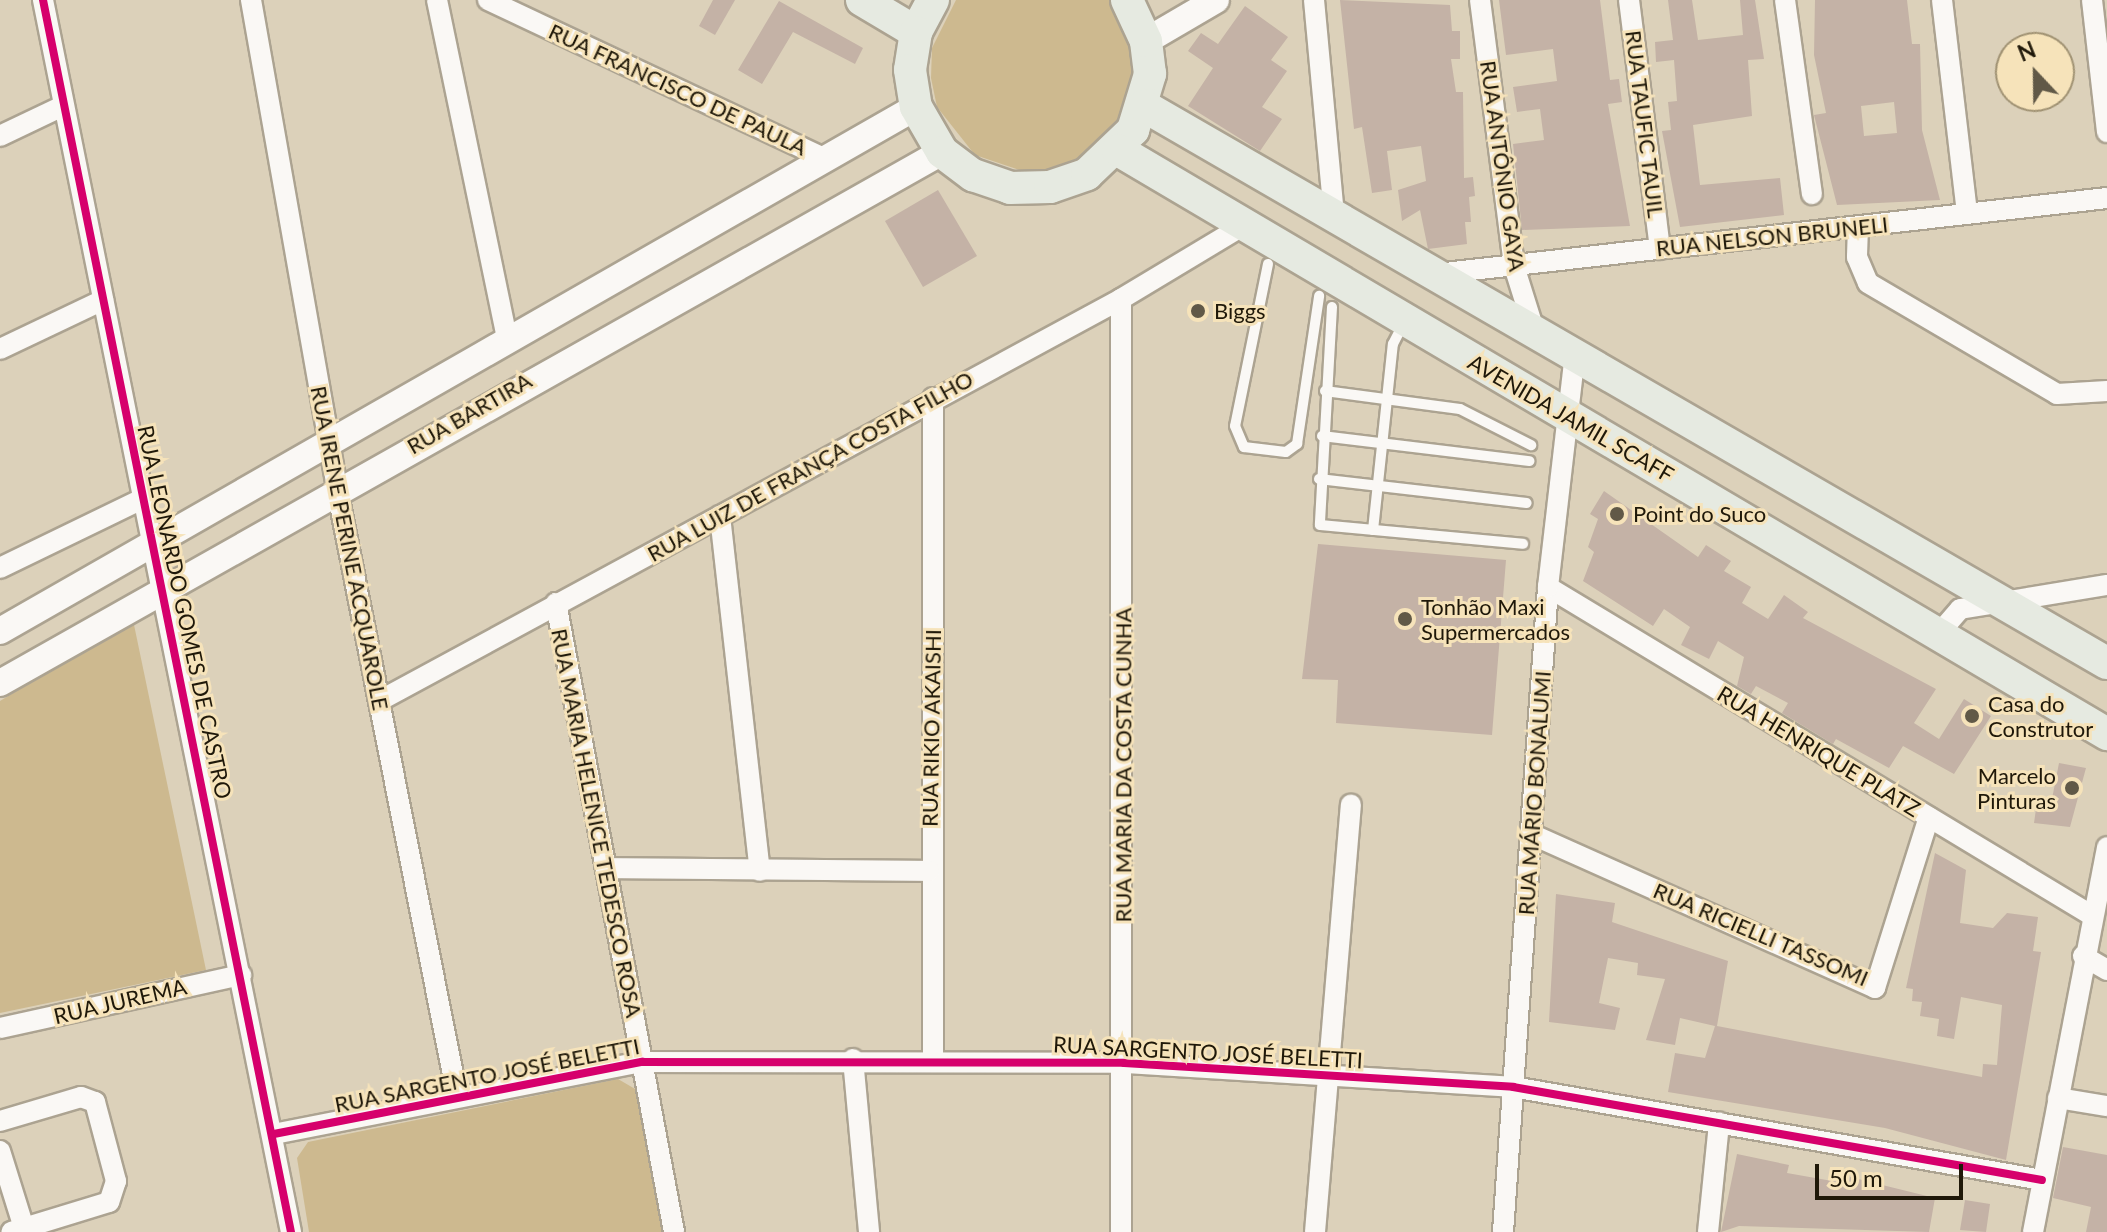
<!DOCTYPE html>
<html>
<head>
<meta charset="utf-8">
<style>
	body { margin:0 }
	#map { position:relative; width:2107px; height:1232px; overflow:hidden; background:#dcd1ba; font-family:Lato,sans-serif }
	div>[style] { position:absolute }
	.green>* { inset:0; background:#cdb98f }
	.building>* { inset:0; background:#c4b2a6 }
	.roads { filter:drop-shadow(2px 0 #aca391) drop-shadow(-2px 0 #aca391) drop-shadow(0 2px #aca391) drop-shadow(0 -2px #aca391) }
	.service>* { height:10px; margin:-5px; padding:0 5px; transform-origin:5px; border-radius:5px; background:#faf8f5 }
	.minor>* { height:20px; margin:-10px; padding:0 10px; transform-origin:10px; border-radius:10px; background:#faf8f5 }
	.tertiary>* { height:26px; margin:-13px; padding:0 13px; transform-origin:13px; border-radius:13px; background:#faf8f5 }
	.primary>* { height:32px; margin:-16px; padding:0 16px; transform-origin:16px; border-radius:16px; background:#e6eae1 }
	.cycleway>* { height:8px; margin:-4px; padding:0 4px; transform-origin:4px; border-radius:4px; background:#d6006c }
	.dots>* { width:22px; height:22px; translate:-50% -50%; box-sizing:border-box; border:4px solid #f6e3ba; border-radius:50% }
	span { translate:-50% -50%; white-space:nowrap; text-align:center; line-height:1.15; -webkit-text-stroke:6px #f6e3ba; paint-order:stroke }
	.street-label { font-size:22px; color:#1f1809 }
	.poi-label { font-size:22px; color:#1f1809 }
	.left { translate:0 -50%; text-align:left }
	.right { translate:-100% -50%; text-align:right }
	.north { position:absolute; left:1995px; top:32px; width:80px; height:80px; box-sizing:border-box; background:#f6e3ba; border:2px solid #a09273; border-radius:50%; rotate:338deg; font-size:22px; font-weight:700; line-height:32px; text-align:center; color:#1f1809 }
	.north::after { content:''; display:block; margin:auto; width:28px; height:36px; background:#615947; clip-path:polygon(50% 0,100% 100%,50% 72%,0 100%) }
	.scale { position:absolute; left:1815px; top:1164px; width:148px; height:36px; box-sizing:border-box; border:4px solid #1f1809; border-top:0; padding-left:10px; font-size:24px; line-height:28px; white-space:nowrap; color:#1f1809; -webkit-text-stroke:6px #f6e3ba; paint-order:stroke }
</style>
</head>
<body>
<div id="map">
	<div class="green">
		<div style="clip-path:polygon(956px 0,1120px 0,1135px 23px,1135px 113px,1094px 159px,1034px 175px,975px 155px,937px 107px,931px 78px,932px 48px)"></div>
		<div style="clip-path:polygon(133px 620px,206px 970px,0 1013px,0 701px)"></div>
		<div style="clip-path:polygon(618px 1079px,642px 1093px,663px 1232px,309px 1232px,297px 1158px,308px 1142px)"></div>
	</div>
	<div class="building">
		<div style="clip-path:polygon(713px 0,735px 0,715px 35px,699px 26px)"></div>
		<div style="clip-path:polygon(1340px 0,1450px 5px,1452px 31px,1460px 31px,1460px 59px,1451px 59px,1456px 92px,1463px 92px,1464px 178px,1473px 177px,1475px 196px,1469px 197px,1471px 222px,1465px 222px,1467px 244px,1428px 249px,1420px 210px,1402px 221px,1398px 190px,1426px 181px,1421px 146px,1387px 151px,1392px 190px,1372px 193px,1362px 127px,1354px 129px)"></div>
		<div style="clip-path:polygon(1499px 0,1600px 0,1610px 80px,1619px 79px,1622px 102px,1608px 104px,1630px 226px,1522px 230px,1513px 144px,1544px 140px,1540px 109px,1517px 112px,1513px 87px,1557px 81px,1553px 49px,1506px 55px)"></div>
		<div style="clip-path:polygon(1668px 0,1692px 0,1698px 40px,1743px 35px,1740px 0,1755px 0,1764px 59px,1748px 60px,1752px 116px,1693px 125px,1700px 185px,1780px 178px,1784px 215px,1680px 227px,1662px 131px,1671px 130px,1668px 102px,1677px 101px,1674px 60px,1656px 62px,1655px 42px,1673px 40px)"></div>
		<div style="clip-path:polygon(evenodd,1815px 0,1907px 0,1912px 44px,1920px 44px,1922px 130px,1940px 200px,1837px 205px,1814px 115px,1826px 113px,1814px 55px,1815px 0,1894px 102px,1897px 133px,1864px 136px,1861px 106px,1894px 102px)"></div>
		<div style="clip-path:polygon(779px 1px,863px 48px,855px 64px,793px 32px,762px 84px,738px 70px)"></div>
		<div style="clip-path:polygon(1245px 6px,1288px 37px,1271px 60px,1287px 71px,1262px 107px,1282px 119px,1260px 151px,1188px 106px,1213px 68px,1188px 51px,1201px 33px,1218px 44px)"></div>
		<div style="clip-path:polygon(938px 190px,977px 256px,923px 287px,885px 221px)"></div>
		<div style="clip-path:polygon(1604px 491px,1698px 557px,1706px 545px,1731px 561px,1724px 571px,1751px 587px,1742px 603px,1768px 619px,1784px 595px,1808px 612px,1803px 618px,1936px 689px,1914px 723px,1939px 739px,1964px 699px,1991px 716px,1954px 774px,1903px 746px,1889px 768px,1836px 739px,1833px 744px,1782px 713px,1788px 703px,1756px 686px,1751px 694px,1737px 686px,1744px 657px,1718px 641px,1709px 659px,1681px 645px,1690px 627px,1664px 609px,1653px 626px,1583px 581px,1594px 552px,1588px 547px,1598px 519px,1590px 514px)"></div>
		<div style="clip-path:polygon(1318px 544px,1506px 560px,1492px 735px,1336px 723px,1338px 680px,1302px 679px)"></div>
		<div style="clip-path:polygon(2059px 763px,2086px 768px,2070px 827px,2034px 823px,2037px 802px,2051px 804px)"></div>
		<div style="clip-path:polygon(1935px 853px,1966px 870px,1960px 923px,1993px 928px,2007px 913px,2038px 917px,2033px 951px,2041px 952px,2006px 1160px,1885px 1128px,1668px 1092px,1675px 1053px,1705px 1058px,1715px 1026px,1680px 1018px,1675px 1045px,1646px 1040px,1665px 979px,1637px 975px,1638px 963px,1608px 958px,1599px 1003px,1620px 1008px,1615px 1030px,1549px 1022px,1556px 894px,1615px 903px,1612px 922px,1728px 961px,1717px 1026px,1982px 1077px,1983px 1064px,1997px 1065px,2002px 1005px,1961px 997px,1954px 1039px,1937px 1036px,1939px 1019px,1920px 1016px,1922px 1002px,1912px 1001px,1913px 989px,1906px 988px)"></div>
		<div style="clip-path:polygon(2063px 1147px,2107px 1155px,2107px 1232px,2086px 1232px,2091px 1207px,2053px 1198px)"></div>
		<div style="clip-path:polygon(1737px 1154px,1789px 1165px,1787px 1173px,1849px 1184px,1850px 1177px,1935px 1198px,1929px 1232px,1739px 1226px,1721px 1232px)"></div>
		<div style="clip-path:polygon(1965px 1200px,1990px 1204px,1986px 1232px,1960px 1230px)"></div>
	</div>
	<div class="roads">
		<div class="service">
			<div style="left:1268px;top:264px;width:165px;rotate:101.5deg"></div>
			<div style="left:1235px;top:426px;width:23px;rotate:67deg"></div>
			<div style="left:1244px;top:447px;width:42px;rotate:6.8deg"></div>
			<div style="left:1286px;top:452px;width:14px;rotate:-36deg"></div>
			<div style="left:1297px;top:444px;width:150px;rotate:-81.5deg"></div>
			<div style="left:1332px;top:307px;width:218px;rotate:93.2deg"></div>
			<div style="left:1320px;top:525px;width:204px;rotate:5.3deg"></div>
			<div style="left:1325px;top:391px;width:136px;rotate:7.6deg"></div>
			<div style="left:1460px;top:409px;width:80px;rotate:26.9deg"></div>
			<div style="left:1322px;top:436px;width:209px;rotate:6.9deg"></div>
			<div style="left:1319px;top:479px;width:209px;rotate:6.6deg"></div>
			<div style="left:1373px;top:530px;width:187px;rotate:-83.9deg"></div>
			<div style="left:1393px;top:344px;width:22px;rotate:-63deg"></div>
		</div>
		<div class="minor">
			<div style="left:43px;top:0;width:1257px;rotate:78.62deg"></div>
			<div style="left:251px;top:0;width:497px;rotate:80deg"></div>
			<div style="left:337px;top:489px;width:618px;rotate:78.8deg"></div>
			<div style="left:437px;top:0;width:346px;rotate:78.3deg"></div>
			<div style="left:488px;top:0;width:371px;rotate:25.2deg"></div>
			<div style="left:1314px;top:0;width:216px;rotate:84.7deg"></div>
			<div style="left:1480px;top:0;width:268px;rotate:82.7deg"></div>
			<div style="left:1514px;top:266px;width:67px;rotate:72.6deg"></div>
			<div style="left:1629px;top:0;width:251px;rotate:82.9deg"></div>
			<div style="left:1785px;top:0;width:196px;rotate:82.1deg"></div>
			<div style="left:1942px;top:0;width:215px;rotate:83.3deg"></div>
			<div style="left:2092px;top:0;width:133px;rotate:83.5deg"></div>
			<div style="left:0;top:136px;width:70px;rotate:-25.5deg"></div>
			<div style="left:1858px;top:227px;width:30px;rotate:92deg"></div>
			<div style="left:1857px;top:257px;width:28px;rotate:67deg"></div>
			<div style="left:1868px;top:283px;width:219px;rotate:30.4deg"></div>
			<div style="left:2057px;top:394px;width:50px;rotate:-3.4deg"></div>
			<div style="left:1436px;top:274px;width:675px;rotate:-6.46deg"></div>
			<div style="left:0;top:349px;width:114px;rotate:-25.4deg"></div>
			<div style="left:933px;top:398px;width:660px;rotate:90deg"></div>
			<div style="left:720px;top:516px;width:357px;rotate:83.6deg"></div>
			<div style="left:0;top:568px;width:160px;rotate:-25.9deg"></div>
			<div style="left:1548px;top:587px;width:634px;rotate:31.13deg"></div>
			<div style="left:556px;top:603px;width:640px;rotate:79.37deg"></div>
			<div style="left:1941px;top:631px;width:29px;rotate:-49deg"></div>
			<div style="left:1960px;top:609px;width:149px;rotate:-9.3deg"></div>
			<div style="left:379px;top:701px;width:844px;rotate:-28.45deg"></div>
			<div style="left:1121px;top:299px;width:138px;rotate:-31deg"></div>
			<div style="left:1531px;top:834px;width:377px;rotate:24.1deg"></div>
			<div style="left:1875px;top:988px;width:179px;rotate:-72.5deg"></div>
			<div style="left:606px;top:868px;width:323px;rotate:0.5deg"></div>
			<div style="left:2083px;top:956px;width:28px;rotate:30deg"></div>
			<div style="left:0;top:1028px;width:247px;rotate:-12.4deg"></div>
			<div style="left:853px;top:1059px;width:174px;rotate:84.7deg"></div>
			<div style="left:2058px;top:1098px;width:50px;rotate:9.3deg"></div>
			<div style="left:0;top:1121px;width:84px;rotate:-16.5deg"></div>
			<div style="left:81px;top:1097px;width:15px;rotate:20deg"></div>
			<div style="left:95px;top:1102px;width:82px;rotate:75.1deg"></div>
			<div style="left:116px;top:1181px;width:22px;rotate:108deg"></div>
			<div style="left:109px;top:1202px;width:102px;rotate:163deg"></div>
			<div style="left:274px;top:1134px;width:375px;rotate:-11.1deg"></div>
			<div style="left:642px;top:1062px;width:482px;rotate:0.1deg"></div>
			<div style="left:1124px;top:1063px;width:390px;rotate:3.5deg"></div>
			<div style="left:1513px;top:1087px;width:537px;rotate:9.97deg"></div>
			<div style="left:0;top:1151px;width:81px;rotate:72.7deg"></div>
			<div style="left:1121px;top:1232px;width:933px;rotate:-90deg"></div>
			<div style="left:1315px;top:1232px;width:429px;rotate:-85.2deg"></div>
			<div style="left:1503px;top:1232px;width:647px;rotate:-86.01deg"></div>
			<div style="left:1548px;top:587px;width:235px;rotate:-83.4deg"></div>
			<div style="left:1708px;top:1232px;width:110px;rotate:-84.2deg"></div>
			<div style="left:2033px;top:1232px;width:392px;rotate:-79.1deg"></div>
		</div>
		<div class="tertiary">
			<div style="left:1146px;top:41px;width:81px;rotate:-30.4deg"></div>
			<div style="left:0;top:631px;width:1055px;rotate:-29.77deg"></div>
			<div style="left:0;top:683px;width:1081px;rotate:-29.41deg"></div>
		</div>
		<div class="primary">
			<div style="left:862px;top:0;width:63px;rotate:30.7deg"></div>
			<div style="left:933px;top:0;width:36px;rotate:118deg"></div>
			<div style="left:916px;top:32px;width:38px;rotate:99deg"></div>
			<div style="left:910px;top:70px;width:37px;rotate:81deg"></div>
			<div style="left:916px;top:107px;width:52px;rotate:60deg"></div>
			<div style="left:942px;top:152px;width:39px;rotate:37deg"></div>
			<div style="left:973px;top:175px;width:39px;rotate:19deg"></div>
			<div style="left:1010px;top:188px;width:40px;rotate:-1.4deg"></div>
			<div style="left:1050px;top:187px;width:39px;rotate:-19deg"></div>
			<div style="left:1087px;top:174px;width:64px;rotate:-43.7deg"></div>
			<div style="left:1133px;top:130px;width:59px;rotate:-73.1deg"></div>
			<div style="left:1150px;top:74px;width:33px;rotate:-97deg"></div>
			<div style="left:1146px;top:41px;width:45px;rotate:-114.9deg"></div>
			<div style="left:1144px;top:106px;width:1112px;rotate:30.05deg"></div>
			<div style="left:1118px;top:150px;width:1149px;rotate:30.56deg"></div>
		</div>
	</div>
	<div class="cycleway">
		<div style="left:43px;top:0;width:1257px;rotate:78.62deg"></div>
		<div style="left:274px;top:1134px;width:375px;rotate:-11.1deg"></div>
		<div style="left:642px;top:1062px;width:482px;rotate:0.1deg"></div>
		<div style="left:1124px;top:1063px;width:390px;rotate:3.5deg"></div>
		<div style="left:1513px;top:1087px;width:537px;rotate:9.97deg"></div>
	</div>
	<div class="dots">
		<div style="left:1198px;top:311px;background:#615947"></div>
		<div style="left:1617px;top:514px;background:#615947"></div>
		<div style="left:1405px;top:619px;background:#615947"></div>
		<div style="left:1972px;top:716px;background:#615947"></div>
		<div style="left:2072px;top:788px;background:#615947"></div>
	</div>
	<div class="street-label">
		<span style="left:678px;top:89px;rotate:25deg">RUA FRANCISCO DE PAULA</span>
		<span style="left:1645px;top:124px;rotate:83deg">RUA TAUFIC TAUIL</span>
		<span style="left:1503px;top:166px;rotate:82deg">RUA ANTÔNIO GAYA</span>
		<span style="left:1772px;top:236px;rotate:-6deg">RUA NELSON BRUNELI</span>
		<span style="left:469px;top:413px;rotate:-30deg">RUA BARTIRA</span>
		<span style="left:1571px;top:418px;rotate:30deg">AVENIDA JAMIL SCAFF</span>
		<span style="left:810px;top:466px;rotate:-29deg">RUA LUIZ DE FRANÇA COSTA FILHO</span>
		<span style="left:350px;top:548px;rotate:79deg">RUA IRENE PERINE ACQUAROLE</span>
		<span style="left:185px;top:612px;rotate:78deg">RUA LEONARDO GOMES DE CASTRO</span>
		<span style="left:931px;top:728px;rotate:-89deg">RUA RIKIO AKAISHI</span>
		<span style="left:1819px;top:751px;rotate:31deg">RUA HENRIQUE PLATZ</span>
		<span style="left:1123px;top:765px;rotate:-90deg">RUA MARIA DA COSTA CUNHA</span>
		<span style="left:1534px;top:793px;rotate:-86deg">RUA MÁRIO BONALUMI</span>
		<span style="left:597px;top:823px;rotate:79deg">RUA MARIA HELENICE TEDESCO ROSA</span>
		<span style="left:1761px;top:934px;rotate:23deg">RUA RICIELLI TASSOMI</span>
		<span style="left:120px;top:1001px;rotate:-13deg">RUA JUREMA</span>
		<span style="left:1208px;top:1052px;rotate:3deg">RUA SARGENTO JOSÉ BELETTI</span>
		<span style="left:487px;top:1075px;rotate:-11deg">RUA SARGENTO JOSÉ BELETTI</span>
	</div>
	<div class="poi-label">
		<span class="left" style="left:1214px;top:311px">Biggs</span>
		<span class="left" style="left:1633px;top:514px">Point do Suco</span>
		<span class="left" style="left:1421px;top:619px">Tonhão Maxi<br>Supermercados</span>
		<span class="left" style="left:1988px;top:716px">Casa do<br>Construtor</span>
		<span class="right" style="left:2056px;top:788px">Marcelo<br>Pinturas</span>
	</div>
	<div class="north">N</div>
	<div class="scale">50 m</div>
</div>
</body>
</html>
